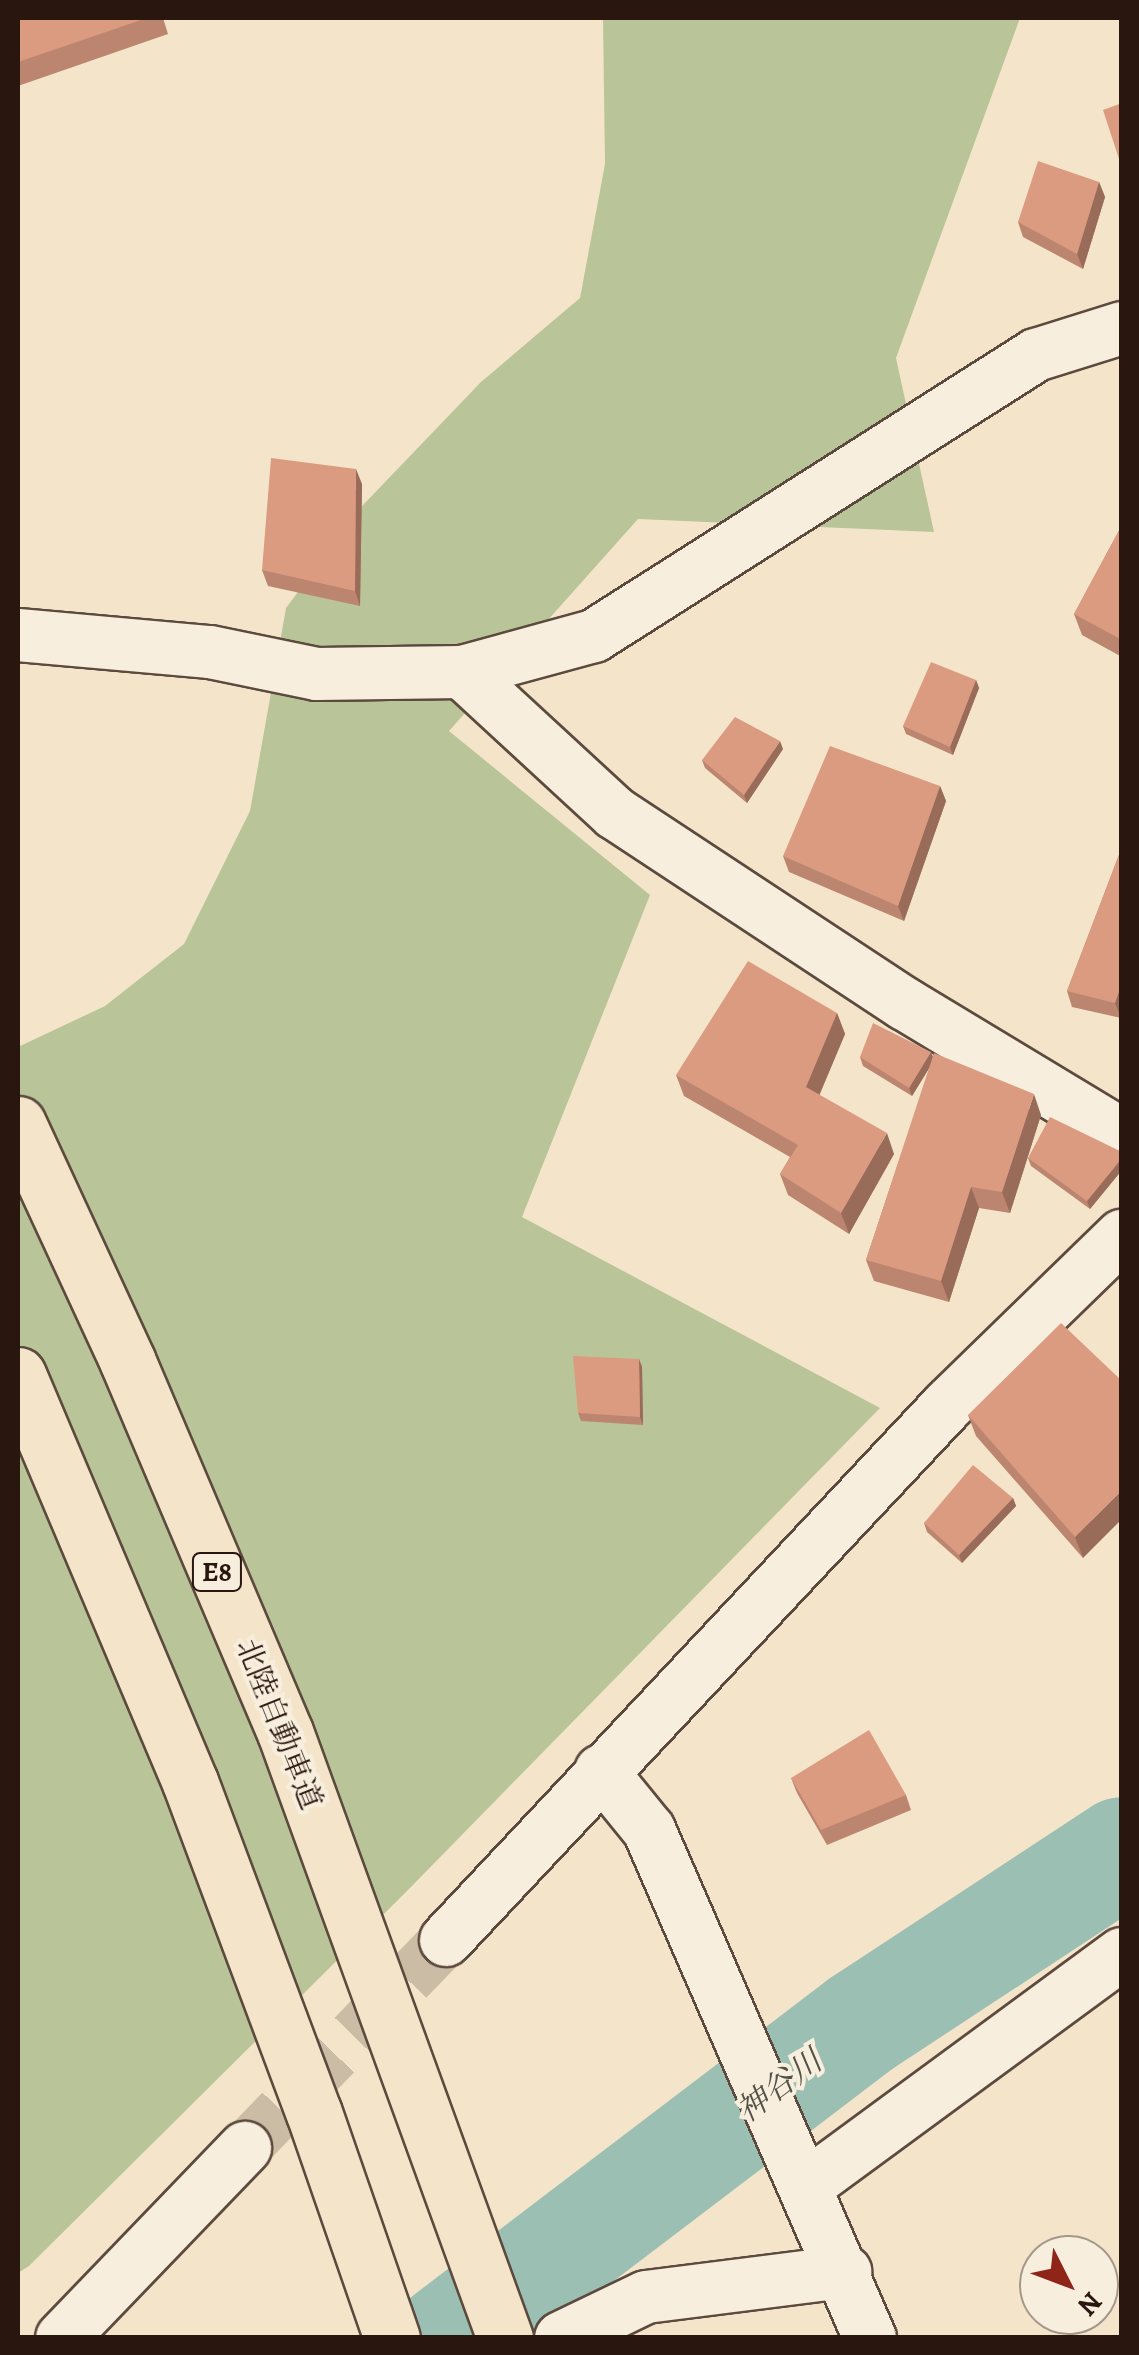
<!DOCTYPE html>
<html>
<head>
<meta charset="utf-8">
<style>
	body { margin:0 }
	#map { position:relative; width:1139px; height:2355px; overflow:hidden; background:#f4e5ca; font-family:Alegreya,"Noto Serif JP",serif }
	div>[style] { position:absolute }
	.green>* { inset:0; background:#b9c599 }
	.river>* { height:110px; margin:-55px; padding:0 55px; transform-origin:55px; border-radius:55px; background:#9cbfb3 }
	.minor-tunnel>* { height:52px; margin-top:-26px; transform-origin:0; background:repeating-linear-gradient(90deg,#cbbca5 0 52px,transparent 0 78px) }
	.roads { filter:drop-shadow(2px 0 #5c4a3e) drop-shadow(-2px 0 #5c4a3e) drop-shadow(0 2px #5c4a3e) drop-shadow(0 -2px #5c4a3e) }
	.minor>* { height:52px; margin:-26px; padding:0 26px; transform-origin:26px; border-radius:26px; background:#f8eedd }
	.motorway>* { height:55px; margin:-27.5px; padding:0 27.5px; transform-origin:27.5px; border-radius:27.5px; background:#f4e5ca }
	.wall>* { inset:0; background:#bc856f }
	.shaded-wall>* { inset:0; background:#996c5a }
	.building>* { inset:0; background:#db9b81 }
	span { translate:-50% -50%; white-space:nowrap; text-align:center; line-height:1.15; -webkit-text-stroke:8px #f8eedd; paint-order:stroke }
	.shield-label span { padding:2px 8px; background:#f8eedd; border:2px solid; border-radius:8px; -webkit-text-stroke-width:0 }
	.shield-label { font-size:28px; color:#29160f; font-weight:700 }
	.street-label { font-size:30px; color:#29160f }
	.water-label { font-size:32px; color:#515148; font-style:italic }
	.frame { position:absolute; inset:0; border:20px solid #29160f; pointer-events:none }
	.north { position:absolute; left:1019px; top:2235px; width:100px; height:100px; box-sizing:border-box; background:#f8eedd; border:2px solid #a5988b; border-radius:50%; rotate:132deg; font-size:28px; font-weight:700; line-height:40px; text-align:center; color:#29160f }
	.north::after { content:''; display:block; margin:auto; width:35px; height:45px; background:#8f2418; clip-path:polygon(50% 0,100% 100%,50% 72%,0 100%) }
</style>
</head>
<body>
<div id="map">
	<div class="green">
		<div style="clip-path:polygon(603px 18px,1020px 18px,896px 358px,934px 532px,638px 519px,449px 731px,650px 895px,522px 1217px,880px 1408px,406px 1892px,29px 2266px,18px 2273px,18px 1047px,105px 1006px,184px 944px,250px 811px,286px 608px,363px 505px,481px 382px,580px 298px,605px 164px)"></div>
	</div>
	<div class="river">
		<div style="left:448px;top:2338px;width:520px;rotate:-37.27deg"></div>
		<div style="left:862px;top:2023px;width:311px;rotate:-33.3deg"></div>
	</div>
	<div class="minor-tunnel">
		<div style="left:245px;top:2148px;width:289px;rotate:-46deg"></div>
	</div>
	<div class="roads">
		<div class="minor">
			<div style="left:18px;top:635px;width:193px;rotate:5.1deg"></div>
			<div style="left:210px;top:652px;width:109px;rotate:11.6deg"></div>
			<div style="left:317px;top:674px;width:145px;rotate:-0.8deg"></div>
			<div style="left:462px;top:672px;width:137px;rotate:-15.3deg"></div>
			<div style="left:594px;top:636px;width:524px;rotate:-32.45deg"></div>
			<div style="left:1036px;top:355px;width:90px;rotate:-17.4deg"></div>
			<div style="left:462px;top:672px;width:208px;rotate:42.7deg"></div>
			<div style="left:615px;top:813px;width:347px;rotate:33.4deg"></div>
			<div style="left:905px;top:1004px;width:253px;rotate:31.1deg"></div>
			<div style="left:601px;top:1771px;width:76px;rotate:50.9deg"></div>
			<div style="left:649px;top:1830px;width:554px;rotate:66.49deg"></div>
			<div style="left:446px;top:1940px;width:734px;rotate:-46.82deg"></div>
			<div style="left:948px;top:1405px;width:243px;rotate:-44.2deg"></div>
			<div style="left:806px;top:2186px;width:392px;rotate:-36.3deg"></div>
			<div style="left:62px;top:2338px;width:264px;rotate:-46.1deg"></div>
			<div style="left:561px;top:2338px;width:94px;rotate:-25.8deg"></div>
			<div style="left:646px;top:2297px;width:201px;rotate:-7.2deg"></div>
		</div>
		<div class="motorway">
			<div style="left:18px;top:1124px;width:260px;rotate:65.2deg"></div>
			<div style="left:127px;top:1360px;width:404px;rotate:67deg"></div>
			<div style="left:285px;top:1732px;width:645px;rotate:70.05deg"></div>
			<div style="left:18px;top:1375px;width:442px;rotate:67.1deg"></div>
			<div style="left:190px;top:1782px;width:353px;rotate:69.5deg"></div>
			<div style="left:314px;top:2113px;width:238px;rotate:70.9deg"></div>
		</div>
	</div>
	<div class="wall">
		<div style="clip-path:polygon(18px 18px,163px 18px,168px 34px,18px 86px)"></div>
		<div style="clip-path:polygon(1099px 182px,1105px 197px,1083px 269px,1023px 237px,1018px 222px)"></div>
		<div style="clip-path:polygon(362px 484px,360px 606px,268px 586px,262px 570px)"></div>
		<div style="clip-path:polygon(1122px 525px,1122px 657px,1082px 635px,1074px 614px)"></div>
		<div style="clip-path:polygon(976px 680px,979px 688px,953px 755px,906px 734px,903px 726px)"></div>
		<div style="clip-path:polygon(783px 749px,747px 803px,705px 768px,702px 760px)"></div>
		<div style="clip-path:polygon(940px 786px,946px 801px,904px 921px,789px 872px,783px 856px)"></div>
		<div style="clip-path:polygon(1122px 847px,1122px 1017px,1121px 1018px,1072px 1007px,1067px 991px)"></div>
		<div style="clip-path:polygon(837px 1013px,845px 1034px,819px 1095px,894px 1154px,849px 1234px,788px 1195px,780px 1174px,790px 1157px,684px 1096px,676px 1075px)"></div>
		<div style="clip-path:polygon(931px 1052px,933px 1057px,1041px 1115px,1010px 1213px,979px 1208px,949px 1302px,874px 1281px,866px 1260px,930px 1067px,912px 1096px,863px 1066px,860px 1057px)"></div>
		<div style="clip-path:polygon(1122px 1152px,1122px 1170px,1090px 1209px,1031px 1166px,1028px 1158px)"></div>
		<div style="clip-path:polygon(639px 1359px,642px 1367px,643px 1425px,581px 1421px,578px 1413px)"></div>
		<div style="clip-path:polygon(1122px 1381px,1083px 1558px,976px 1436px,968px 1415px)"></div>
		<div style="clip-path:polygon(1013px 1498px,1016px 1506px,962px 1563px,927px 1532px,924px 1523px)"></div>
		<div style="clip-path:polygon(791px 1778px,906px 1795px,911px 1810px,827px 1845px,797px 1793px)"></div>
	</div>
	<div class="shaded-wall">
		<div style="clip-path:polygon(1099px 182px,1105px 197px,1083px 269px,1077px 254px)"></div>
		<div style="clip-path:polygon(356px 469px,362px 484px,360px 606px,355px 591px)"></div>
		<div style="clip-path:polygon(976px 680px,979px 688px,953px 755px,950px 747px)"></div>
		<div style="clip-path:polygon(780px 741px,783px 749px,747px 803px,744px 795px)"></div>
		<div style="clip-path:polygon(940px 786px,946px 801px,904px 921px,898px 906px)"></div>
		<div style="clip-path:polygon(1122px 983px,1122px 1017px,1121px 1018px,1115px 1003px)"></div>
		<div style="clip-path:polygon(837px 1013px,845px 1034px,814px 1108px,806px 1087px)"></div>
		<div style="clip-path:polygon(931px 1052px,934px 1060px,912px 1096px,909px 1088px)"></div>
		<div style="clip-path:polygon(1034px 1094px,1041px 1115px,1010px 1213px,1002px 1192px)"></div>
		<div style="clip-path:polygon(887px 1133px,894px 1154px,849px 1234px,841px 1213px)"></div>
		<div style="clip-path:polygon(1122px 1158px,1122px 1170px,1090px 1209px,1087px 1201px)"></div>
		<div style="clip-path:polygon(971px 1187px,979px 1208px,949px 1302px,941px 1281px)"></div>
		<div style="clip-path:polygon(639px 1359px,642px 1367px,643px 1425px,640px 1417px)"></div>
		<div style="clip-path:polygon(1122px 1490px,1122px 1519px,1083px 1558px,1075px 1537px)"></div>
		<div style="clip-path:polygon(1013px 1498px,1016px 1506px,962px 1563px,959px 1555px)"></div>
	</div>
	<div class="building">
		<div style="clip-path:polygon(18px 18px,147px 18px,18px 62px)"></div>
		<div style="clip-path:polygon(1122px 103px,1122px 168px,1103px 110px)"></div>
		<div style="clip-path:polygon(1038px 161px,1099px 182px,1077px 254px,1018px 222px)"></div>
		<div style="clip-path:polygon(271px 458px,356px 469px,355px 591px,262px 570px)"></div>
		<div style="clip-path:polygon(1122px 525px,1122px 640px,1074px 614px)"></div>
		<div style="clip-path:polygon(931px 662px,976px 680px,950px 747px,903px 726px)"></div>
		<div style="clip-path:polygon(735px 717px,780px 741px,744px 795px,702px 760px)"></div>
		<div style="clip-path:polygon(830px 746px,940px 786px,898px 906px,783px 856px)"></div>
		<div style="clip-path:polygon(1122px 847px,1122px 983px,1115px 1003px,1067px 991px)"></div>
		<div style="clip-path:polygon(748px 961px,837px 1013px,806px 1087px,887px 1133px,841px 1213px,780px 1174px,798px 1145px,676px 1075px)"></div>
		<div style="clip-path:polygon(873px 1023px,931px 1052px,909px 1088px,860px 1057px)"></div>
		<div style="clip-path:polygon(934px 1053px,1034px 1094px,1002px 1192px,971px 1187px,941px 1281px,866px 1260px)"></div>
		<div style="clip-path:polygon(1050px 1117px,1122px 1152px,1122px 1158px,1087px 1201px,1028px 1158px)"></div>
		<div style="clip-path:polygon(1061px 1323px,1122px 1381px,1122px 1490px,1075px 1537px,968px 1415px)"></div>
		<div style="clip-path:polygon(573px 1356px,639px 1359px,640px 1417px,578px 1413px)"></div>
		<div style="clip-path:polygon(973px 1465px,1013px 1498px,959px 1555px,924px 1523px)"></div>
		<div style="clip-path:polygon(869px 1730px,906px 1795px,821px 1830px,791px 1778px)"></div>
	</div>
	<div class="shield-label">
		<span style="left:217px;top:1572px">E8</span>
	</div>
	<div class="street-label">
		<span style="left:279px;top:1724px;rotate:68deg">北陸自動車道</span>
	</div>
	<div class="water-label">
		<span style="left:779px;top:2086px;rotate:-37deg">神谷川</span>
	</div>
	<div class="frame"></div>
	<div class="north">N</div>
</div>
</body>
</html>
